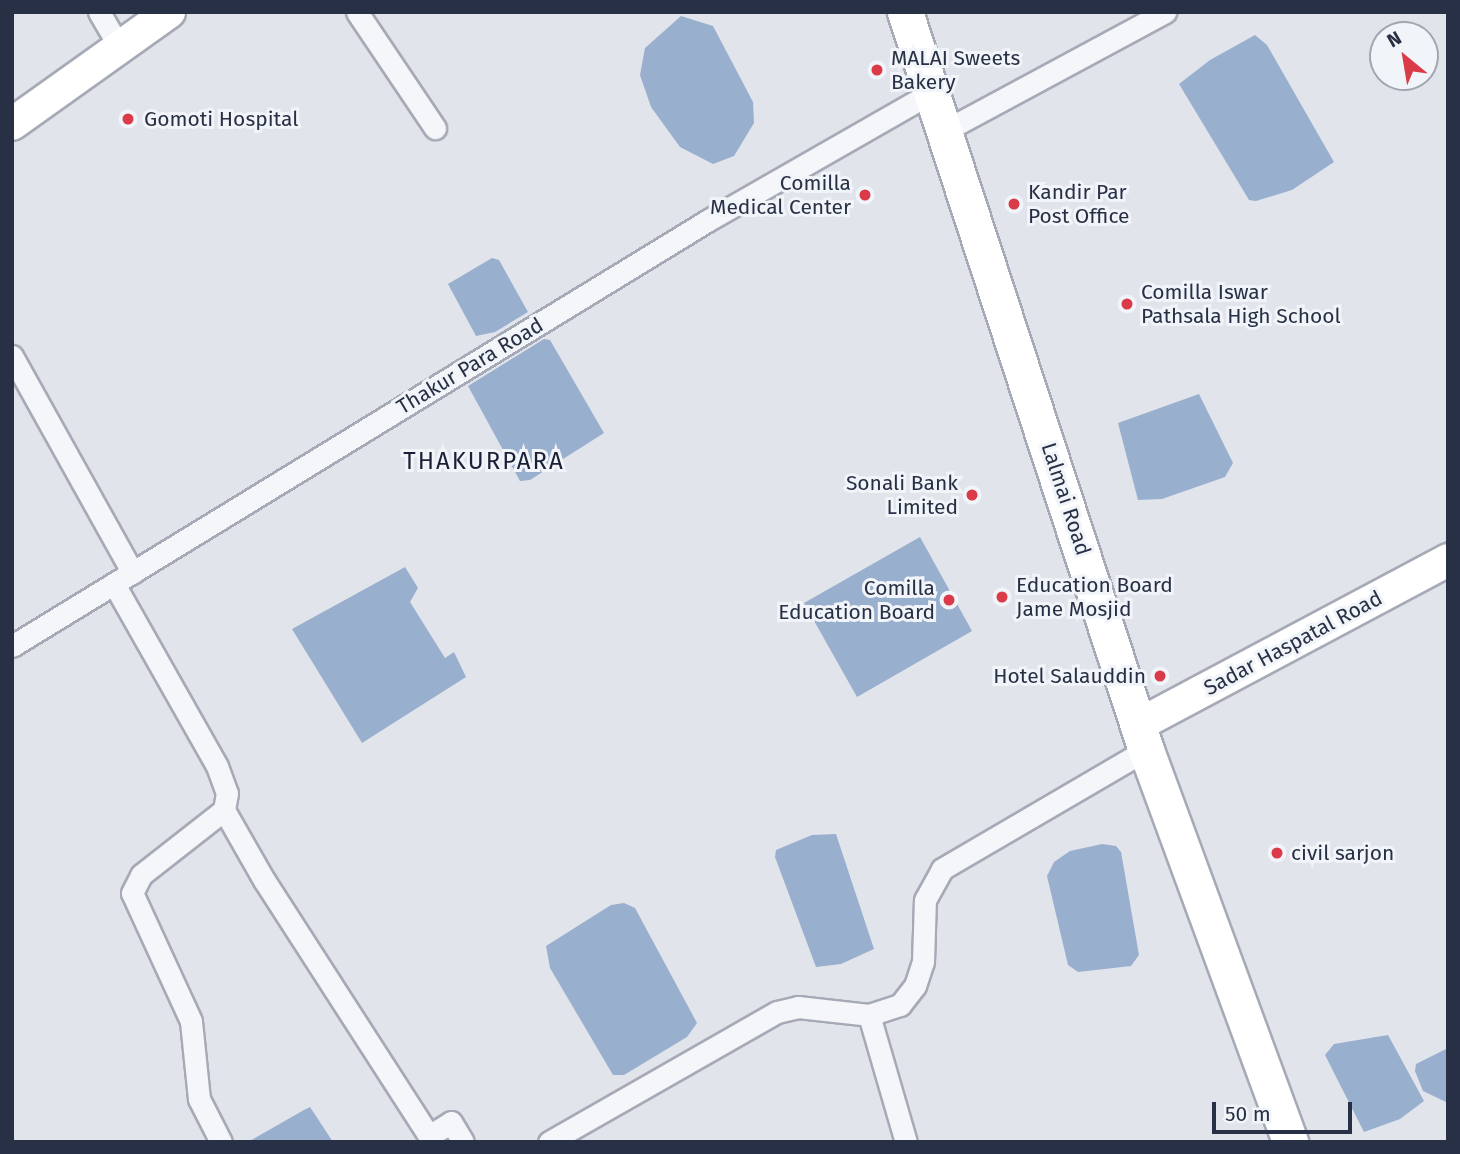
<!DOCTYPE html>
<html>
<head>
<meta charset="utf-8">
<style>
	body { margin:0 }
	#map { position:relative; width:1460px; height:1154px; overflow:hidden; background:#e1e4eb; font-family:"Fira Sans",sans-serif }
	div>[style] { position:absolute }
	.water>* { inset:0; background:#99afce }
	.stream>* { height:5px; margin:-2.5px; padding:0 2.5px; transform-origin:2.5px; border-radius:2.5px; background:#99afce }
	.roads { filter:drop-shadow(2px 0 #a6aab6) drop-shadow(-2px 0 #a6aab6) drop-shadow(0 2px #a6aab6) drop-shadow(0 -2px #a6aab6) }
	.street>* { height:21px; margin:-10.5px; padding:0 10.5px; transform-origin:10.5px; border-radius:10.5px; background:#f5f6f9 }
	.secondary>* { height:32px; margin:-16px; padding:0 16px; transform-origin:16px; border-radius:16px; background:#fff }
	.primary>* { height:35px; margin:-17.5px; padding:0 17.5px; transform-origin:17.5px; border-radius:17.5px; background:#fff }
	.dots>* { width:19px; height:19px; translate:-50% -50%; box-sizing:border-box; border:4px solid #f1f4f8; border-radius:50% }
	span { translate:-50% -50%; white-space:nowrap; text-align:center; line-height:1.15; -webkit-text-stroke:6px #f1f4f8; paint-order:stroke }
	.poi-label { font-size:21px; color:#283045 }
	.left { translate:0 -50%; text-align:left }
	.right { translate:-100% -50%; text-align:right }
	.street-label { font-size:21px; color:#283045 }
	.quarter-label { font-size:24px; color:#1a2136; letter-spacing:2px }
	.frame { position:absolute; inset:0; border:14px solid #283045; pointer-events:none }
	.north { position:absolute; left:1369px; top:21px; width:70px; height:70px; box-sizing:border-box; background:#f1f4f8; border:2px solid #a1a6b0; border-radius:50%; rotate:330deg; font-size:19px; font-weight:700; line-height:28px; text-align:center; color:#283045 }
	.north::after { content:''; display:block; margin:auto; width:24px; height:32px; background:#db3b48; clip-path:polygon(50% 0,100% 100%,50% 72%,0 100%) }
	.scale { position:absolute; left:1212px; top:1102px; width:140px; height:32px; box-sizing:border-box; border:4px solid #283045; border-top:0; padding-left:9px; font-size:21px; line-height:24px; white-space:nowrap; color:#283045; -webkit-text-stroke:5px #f1f4f8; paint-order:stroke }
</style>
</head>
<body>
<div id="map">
	<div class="water">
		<div style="clip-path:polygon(681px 16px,713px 26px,753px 102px,754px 123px,734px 156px,713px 164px,680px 147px,651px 107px,640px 75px,645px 48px)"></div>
		<div style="clip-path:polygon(1255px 35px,1267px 45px,1334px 162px,1292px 190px,1256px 201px,1249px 200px,1179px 84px,1210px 60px)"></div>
		<div style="clip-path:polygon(492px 258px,499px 260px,528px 312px,495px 332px,476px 336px,448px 284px)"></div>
		<div style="clip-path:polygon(544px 339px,550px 340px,604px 433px,530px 480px,520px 481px,468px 386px)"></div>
		<div style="clip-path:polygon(1199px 394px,1233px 463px,1225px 477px,1162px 499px,1138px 500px,1118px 423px)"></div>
		<div style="clip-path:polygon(920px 537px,972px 631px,857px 697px,804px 603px)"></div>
		<div style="clip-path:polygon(405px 567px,418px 588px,410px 602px,445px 658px,454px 652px,466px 677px,362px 743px,292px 629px)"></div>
		<div style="clip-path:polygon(836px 834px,874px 949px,841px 964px,816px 967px,775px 857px,776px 850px,812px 835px)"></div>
		<div style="clip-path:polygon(1102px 844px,1116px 846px,1121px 852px,1139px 955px,1131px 966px,1078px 972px,1068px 965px,1047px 876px,1054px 862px,1070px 851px)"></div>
		<div style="clip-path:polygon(624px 903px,635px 908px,697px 1023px,687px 1037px,624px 1075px,613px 1075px,550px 968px,546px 946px,611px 905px)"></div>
		<div style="clip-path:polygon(1388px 1035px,1424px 1101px,1400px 1119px,1364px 1132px,1325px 1055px,1334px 1044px)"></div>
		<div style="clip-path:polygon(1448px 1048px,1448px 1103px,1423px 1091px,1415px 1071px,1416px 1064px)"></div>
		<div style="clip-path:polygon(310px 1107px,333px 1142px,248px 1142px,304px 1110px)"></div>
	</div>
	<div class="stream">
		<div style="left:1434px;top:550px;width:16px;rotate:-30deg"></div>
	</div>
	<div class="roads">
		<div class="street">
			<div style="left:99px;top:12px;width:42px;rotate:59.7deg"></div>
			<div style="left:357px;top:12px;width:140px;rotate:56.1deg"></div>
			<div style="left:946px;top:130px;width:249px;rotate:-28.3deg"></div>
			<div style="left:12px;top:356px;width:248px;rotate:60.9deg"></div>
			<div style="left:114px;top:584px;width:209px;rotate:60.5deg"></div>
			<div style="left:217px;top:766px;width:29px;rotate:70deg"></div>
			<div style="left:227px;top:793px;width:17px;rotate:100deg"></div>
			<div style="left:224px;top:810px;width:81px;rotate:60.3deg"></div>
			<div style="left:264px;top:880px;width:305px;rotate:57.2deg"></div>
			<div style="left:429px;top:1136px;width:26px;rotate:-32deg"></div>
			<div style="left:451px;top:1122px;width:23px;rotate:59deg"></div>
			<div style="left:12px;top:646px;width:815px;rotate:-31.45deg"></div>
			<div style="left:707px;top:221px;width:259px;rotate:-29.8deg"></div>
			<div style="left:869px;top:1015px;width:132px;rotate:73.8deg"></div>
			<div style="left:221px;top:1142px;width:48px;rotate:-117.1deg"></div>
			<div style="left:199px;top:1099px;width:78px;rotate:-95.9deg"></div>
			<div style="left:191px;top:1021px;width:141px;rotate:-114.7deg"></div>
			<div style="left:132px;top:893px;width:20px;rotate:-63deg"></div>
			<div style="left:141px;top:875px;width:105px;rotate:-38.1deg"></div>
			<div style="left:549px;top:1142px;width:262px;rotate:-29.7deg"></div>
			<div style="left:777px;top:1012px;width:22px;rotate:-13deg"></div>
			<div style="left:798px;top:1007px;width:71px;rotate:6.4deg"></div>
			<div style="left:869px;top:1015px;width:33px;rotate:-18deg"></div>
			<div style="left:900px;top:1005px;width:24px;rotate:-52deg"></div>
			<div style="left:915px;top:986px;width:25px;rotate:-72deg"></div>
			<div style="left:923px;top:962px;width:62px;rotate:-88.2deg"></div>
			<div style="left:925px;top:900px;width:35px;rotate:-61deg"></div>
			<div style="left:942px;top:869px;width:236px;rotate:-30.3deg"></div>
		</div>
		<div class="secondary">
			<div style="left:12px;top:124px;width:193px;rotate:-35.5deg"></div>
			<div style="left:1138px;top:725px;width:351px;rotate:-28deg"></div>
		</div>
		<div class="primary">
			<div style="left:905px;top:12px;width:776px;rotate:71.92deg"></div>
			<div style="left:1146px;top:750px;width:418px;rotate:69.8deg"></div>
		</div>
	</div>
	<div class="dots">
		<div style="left:877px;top:70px;background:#db3b48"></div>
		<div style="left:128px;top:119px;background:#db3b48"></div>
		<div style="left:865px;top:195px;background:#db3b48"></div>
		<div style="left:1014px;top:204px;background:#db3b48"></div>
		<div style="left:1127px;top:304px;background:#db3b48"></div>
		<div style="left:972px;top:495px;background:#db3b48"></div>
		<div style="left:1002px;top:597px;background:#db3b48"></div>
		<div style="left:949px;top:600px;background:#db3b48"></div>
		<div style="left:1160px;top:676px;background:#db3b48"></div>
		<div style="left:1277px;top:853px;background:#db3b48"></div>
	</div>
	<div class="poi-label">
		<span class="left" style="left:891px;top:70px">MALAI Sweets<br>Bakery</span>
		<span class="left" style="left:144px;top:119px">Gomoti Hospital</span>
		<span class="right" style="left:851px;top:195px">Comilla<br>Medical Center</span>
		<span class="left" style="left:1028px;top:204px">Kandir Par<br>Post Office</span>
		<span class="left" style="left:1141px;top:304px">Comilla Iswar<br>Pathsala High School</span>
		<span class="right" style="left:958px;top:495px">Sonali Bank<br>Limited</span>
		<span class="left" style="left:1016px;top:597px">Education Board<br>Jame Mosjid</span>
		<span class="right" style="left:935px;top:600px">Comilla<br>Education Board</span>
		<span class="right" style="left:1146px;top:676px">Hotel Salauddin</span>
		<span class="left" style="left:1291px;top:853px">civil sarjon</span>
	</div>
	<div class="street-label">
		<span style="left:470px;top:366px;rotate:-31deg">Thakur Para Road</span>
		<span style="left:1066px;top:499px;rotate:72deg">Lalmai Road</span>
		<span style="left:1293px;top:643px;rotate:-28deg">Sadar Haspatal Road</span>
	</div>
	<div class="quarter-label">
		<span style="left:484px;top:462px">THAKURPARA</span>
	</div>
	<div class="frame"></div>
	<div class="north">N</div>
	<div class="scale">50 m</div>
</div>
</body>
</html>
